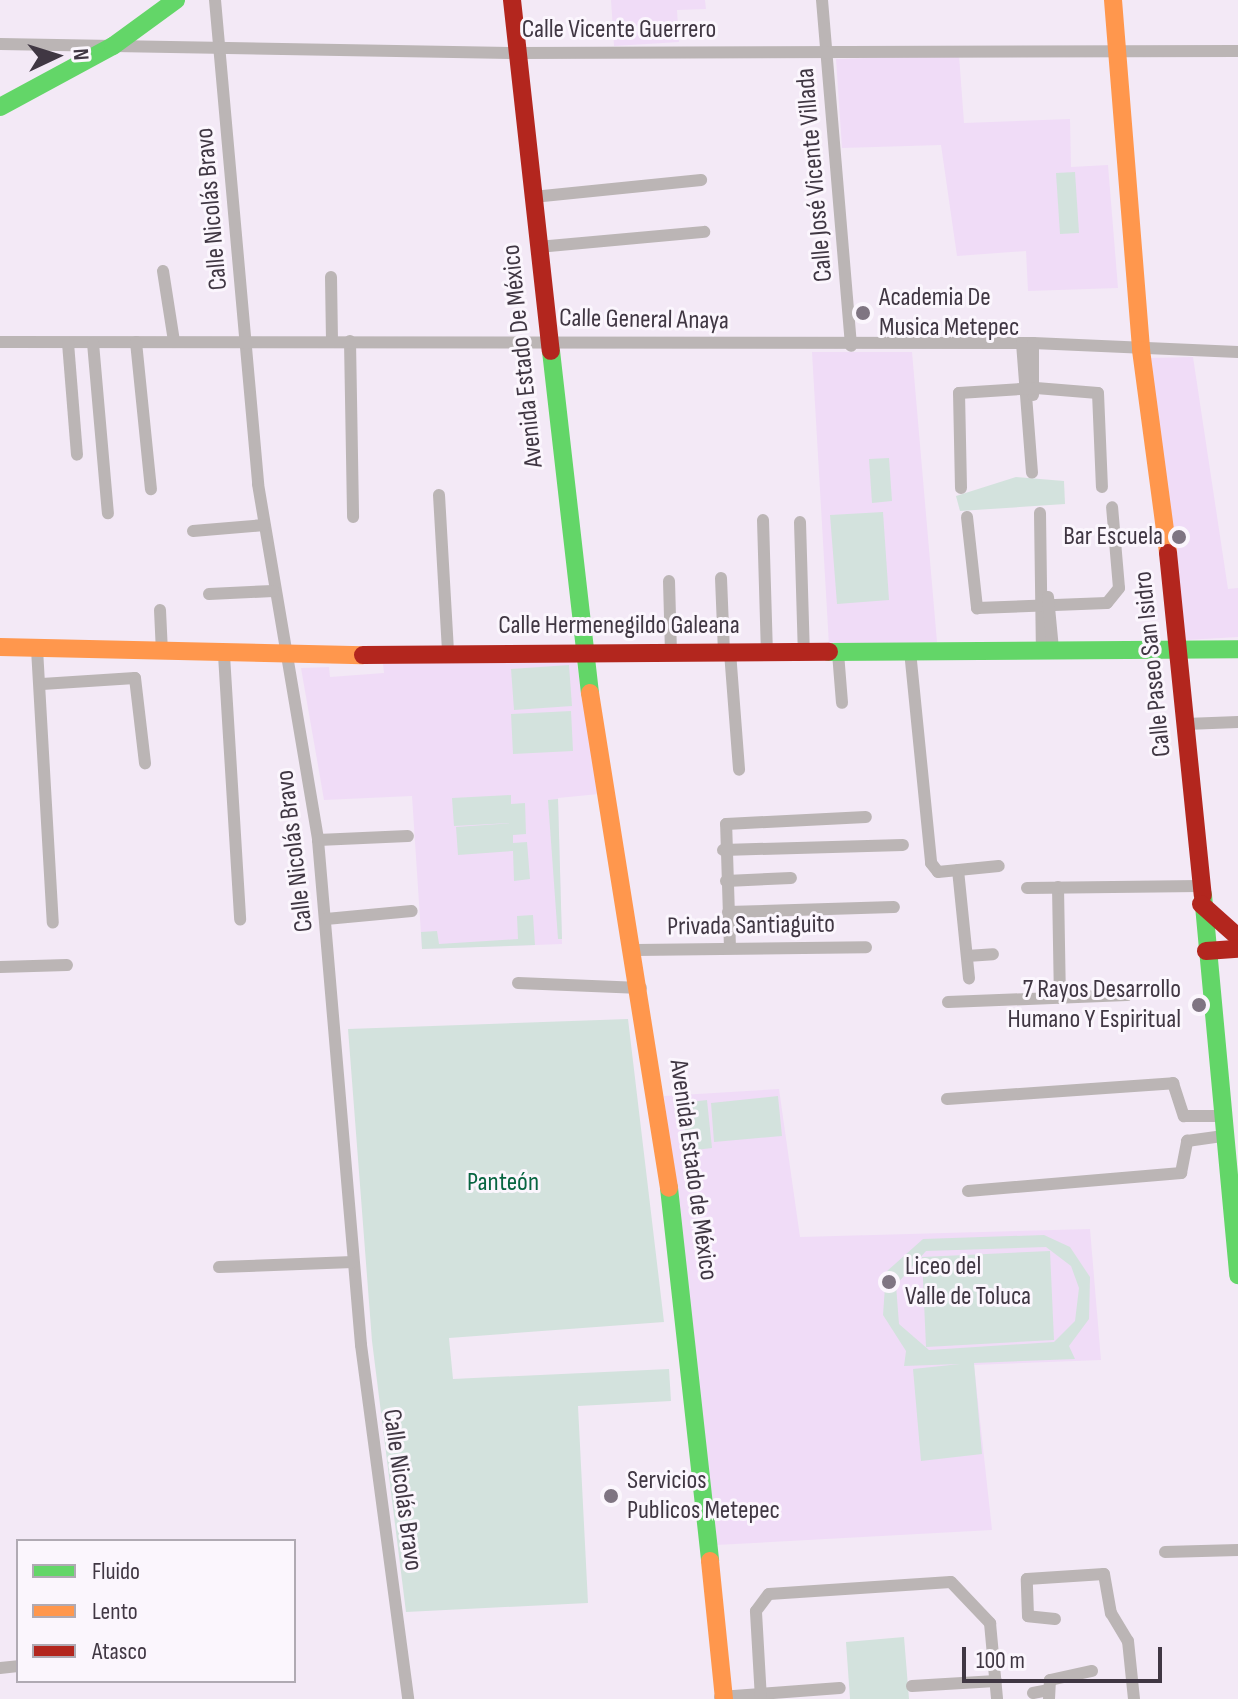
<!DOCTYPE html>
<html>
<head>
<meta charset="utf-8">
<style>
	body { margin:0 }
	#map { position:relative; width:1238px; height:1699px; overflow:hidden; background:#f3e9f6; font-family:"Sofia Sans Condensed",sans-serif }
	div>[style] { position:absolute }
	.built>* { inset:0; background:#f0dcf7 }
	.green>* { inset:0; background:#d3e2dd }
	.street>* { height:12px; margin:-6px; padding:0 6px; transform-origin:6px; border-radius:6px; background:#bbb5b5 }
	.fast>* { height:18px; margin:-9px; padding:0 9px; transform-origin:9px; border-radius:9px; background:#63d668 }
	.slow>* { height:18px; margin:-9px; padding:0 9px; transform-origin:9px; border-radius:9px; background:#ff974d }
	.jam>* { height:18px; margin:-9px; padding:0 9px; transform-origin:9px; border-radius:9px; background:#b3261e }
	.dots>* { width:22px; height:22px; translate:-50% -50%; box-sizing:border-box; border:4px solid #fbf6fd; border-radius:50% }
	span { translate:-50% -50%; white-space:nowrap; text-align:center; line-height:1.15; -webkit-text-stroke:6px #fbf6fd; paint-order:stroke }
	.street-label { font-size:26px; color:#403743 }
	.poi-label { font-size:26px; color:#403743 }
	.left { translate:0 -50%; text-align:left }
	.right { translate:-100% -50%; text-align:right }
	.park-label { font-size:26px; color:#086541 }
	.legend { position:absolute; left:16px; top:1539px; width:280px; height:144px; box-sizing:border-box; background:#fbf6fd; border:2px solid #b0aab3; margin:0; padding:10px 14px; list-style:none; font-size:24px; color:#403743 }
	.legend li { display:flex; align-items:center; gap:16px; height:40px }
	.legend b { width:40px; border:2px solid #b0aab3 }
	.north { position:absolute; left:16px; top:16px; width:80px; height:80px; -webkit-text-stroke:6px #fbf6fd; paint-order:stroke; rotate:86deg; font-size:22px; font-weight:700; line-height:32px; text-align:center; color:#403743 }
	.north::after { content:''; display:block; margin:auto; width:28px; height:36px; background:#403743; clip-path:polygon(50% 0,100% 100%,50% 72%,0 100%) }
	.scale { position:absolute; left:962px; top:1647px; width:200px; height:36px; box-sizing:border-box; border:4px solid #403743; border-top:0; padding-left:10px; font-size:24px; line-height:28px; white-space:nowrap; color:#403743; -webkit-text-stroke:6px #fbf6fd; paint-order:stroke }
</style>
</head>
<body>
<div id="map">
	<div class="built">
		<div style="clip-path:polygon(611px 0,705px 0,706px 9px,677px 10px,679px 42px,614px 46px)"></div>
		<div style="clip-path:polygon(959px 55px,964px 123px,1070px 119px,1071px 167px,1108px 165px,1118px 288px,1028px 291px,1026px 251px,957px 256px,941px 145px,842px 148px,836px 59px)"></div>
		<div style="clip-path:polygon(812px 352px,912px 352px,937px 642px,829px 645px)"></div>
		<div style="clip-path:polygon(1193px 357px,1228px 589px,1238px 588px,1238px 637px,1186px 640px,1149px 358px)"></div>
		<div style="clip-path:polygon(576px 660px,599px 794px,558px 798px,562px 944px,422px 949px,412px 796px,324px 800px,301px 668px,329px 667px,330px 677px,384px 673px,383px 664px)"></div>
		<div style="clip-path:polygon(779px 1089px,800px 1237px,1090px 1229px,1101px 1360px,974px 1365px,992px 1530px,716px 1545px,664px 1096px)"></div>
	</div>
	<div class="green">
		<div style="clip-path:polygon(1075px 172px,1079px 233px,1060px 234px,1056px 173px)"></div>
		<div style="clip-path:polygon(889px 458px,892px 501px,872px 503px,869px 459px)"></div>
		<div style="clip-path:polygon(1016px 477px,1064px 481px,1065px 504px,960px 511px,956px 496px)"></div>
		<div style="clip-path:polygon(883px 512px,889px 600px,837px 604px,830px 515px)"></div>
		<div style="clip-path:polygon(569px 665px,572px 706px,514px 710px,511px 669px)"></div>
		<div style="clip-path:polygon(571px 711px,573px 751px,513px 754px,511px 714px)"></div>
		<div style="clip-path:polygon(511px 795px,511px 804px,525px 803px,526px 834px,513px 835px,513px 843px,527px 842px,530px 879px,514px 881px,513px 851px,458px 855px,456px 827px,512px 823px,454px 826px,452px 798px)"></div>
		<div style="clip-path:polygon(558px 799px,562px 939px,558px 939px,548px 800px)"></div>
		<div style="clip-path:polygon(533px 915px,535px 945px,422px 949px,421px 932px,437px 931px,439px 944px,518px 939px,517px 916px)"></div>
		<div style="clip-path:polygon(628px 1019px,664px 1322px,449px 1338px,453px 1379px,669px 1369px,671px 1401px,578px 1406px,588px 1603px,406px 1612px,372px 1341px,348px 1029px)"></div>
		<div style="clip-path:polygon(778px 1096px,782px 1136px,714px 1142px,711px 1103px)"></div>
		<div style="clip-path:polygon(707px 1100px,712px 1148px,687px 1151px,682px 1103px)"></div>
		<div style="clip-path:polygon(evenodd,1044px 1235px,1070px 1247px,1090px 1277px,1089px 1319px,1069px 1346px,1075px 1359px,974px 1363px,982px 1454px,921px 1461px,913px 1369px,960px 1364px,904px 1366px,906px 1351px,883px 1315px,886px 1272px,923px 1239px,1044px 1235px,1046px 1247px,1071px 1266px,1079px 1288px,1075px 1321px,1054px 1342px,929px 1350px,899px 1324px,896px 1285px,926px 1251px,1046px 1247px)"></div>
		<div style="clip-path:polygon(1050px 1251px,1054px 1340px,926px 1347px,922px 1257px)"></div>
		<div style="clip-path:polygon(904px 1637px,909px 1699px,850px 1699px,846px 1642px)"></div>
	</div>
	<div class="street">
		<div style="left:215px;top:0;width:486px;rotate:84.9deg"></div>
		<div style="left:258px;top:484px;width:361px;rotate:80.4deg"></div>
		<div style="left:318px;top:840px;width:507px;rotate:85.13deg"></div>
		<div style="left:361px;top:1345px;width:357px;rotate:82.4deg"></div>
		<div style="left:822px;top:0;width:347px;rotate:85.2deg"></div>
		<div style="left:0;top:44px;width:517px;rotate:1deg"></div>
		<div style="left:517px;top:53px;width:721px;rotate:-0.16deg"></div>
		<div style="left:533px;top:197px;width:169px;rotate:-5.8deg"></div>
		<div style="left:538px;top:247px;width:167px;rotate:-5.2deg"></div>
		<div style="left:163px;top:271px;width:71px;rotate:81.1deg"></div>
		<div style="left:331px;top:277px;width:63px;rotate:89.1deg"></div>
		<div style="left:350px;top:341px;width:176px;rotate:89deg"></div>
		<div style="left:0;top:342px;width:1033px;rotate:0.06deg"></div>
		<div style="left:1033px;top:343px;width:205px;rotate:2.5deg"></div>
		<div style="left:136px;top:342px;width:148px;rotate:84.2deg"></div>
		<div style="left:68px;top:343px;width:112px;rotate:85.4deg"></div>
		<div style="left:93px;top:343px;width:171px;rotate:85deg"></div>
		<div style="left:1022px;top:343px;width:130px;rotate:85.6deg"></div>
		<div style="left:1033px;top:343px;width:52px;rotate:90deg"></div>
		<div style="left:961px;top:488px;width:95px;rotate:-91.2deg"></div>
		<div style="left:959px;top:393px;width:77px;rotate:-3.7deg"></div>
		<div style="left:1036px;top:388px;width:62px;rotate:4.6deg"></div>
		<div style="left:1098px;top:393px;width:94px;rotate:87.6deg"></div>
		<div style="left:439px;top:495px;width:157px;rotate:86.7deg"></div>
		<div style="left:1040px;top:513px;width:137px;rotate:89.2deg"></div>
		<div style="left:967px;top:517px;width:92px;rotate:83.7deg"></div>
		<div style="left:977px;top:608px;width:130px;rotate:-2.2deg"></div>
		<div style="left:1107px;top:603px;width:19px;rotate:-51deg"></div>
		<div style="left:1119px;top:588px;width:81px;rotate:-94.9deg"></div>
		<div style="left:763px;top:520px;width:133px;rotate:88.3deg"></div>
		<div style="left:800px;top:522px;width:131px;rotate:88.3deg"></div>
		<div style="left:193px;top:531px;width:71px;rotate:-4.8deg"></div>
		<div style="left:721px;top:578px;width:74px;rotate:87.7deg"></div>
		<div style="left:669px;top:581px;width:72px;rotate:88.4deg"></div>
		<div style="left:209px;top:594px;width:64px;rotate:-2.7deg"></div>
		<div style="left:1048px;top:597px;width:52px;rotate:84.5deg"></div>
		<div style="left:160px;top:610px;width:43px;rotate:87.3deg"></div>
		<div style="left:37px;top:649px;width:274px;rotate:86.7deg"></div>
		<div style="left:910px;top:651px;width:213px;rotate:84.3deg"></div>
		<div style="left:931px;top:863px;width:11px;rotate:52deg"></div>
		<div style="left:938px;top:872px;width:61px;rotate:-5.6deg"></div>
		<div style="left:730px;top:652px;width:118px;rotate:85.6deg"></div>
		<div style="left:838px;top:653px;width:50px;rotate:85.4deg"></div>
		<div style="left:224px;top:655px;width:265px;rotate:86.5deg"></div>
		<div style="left:42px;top:684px;width:93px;rotate:-3.7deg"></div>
		<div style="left:135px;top:678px;width:86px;rotate:83.3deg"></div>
		<div style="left:1186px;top:724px;width:52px;rotate:-2.2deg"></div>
		<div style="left:318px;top:840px;width:90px;rotate:-2.5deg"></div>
		<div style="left:723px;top:850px;width:180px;rotate:-1.6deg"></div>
		<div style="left:958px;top:870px;width:109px;rotate:84.2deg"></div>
		<div style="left:726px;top:881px;width:65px;rotate:-2.6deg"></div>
		<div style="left:1058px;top:887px;width:111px;rotate:89deg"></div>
		<div style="left:1027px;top:888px;width:172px;rotate:-0.7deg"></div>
		<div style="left:728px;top:912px;width:166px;rotate:-1.7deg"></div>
		<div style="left:326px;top:919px;width:86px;rotate:-5.3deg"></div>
		<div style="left:730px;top:948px;width:124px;rotate:-91.8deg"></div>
		<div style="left:726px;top:824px;width:140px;rotate:-2.9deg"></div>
		<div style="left:636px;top:950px;width:230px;rotate:-0.7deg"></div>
		<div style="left:967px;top:956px;width:26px;rotate:-4deg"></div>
		<div style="left:0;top:967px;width:67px;rotate:-1.7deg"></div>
		<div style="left:518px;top:983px;width:123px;rotate:2.3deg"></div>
		<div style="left:948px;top:1002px;width:179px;rotate:-2.2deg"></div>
		<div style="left:947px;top:1099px;width:227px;rotate:-4deg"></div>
		<div style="left:1173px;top:1083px;width:35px;rotate:72deg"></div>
		<div style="left:1184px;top:1116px;width:38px"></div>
		<div style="left:968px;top:1191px;width:214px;rotate:-4.8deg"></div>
		<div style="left:1181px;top:1173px;width:33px;rotate:-79deg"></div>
		<div style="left:1187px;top:1141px;width:37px;rotate:-8deg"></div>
		<div style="left:219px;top:1267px;width:134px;rotate:-2.1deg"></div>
		<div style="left:1165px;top:1552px;width:73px;rotate:-1.6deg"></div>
		<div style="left:1055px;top:1619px;width:27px;rotate:-174deg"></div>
		<div style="left:1028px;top:1616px;width:37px;rotate:-92deg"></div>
		<div style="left:1027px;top:1579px;width:77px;rotate:-3.7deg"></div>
		<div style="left:1104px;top:1574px;width:40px;rotate:80deg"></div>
		<div style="left:1111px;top:1613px;width:33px;rotate:59deg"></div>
		<div style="left:1128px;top:1641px;width:58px;rotate:84.1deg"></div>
		<div style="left:0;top:1668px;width:18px;rotate:-6deg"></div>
		<div style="left:912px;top:1686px;width:84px;rotate:-3.4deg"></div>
		<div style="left:1033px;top:1693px;width:15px;rotate:-11deg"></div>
		<div style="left:720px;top:1697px;width:120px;rotate:-4.3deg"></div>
		<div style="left:761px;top:1699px;width:88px;rotate:-93.3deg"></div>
		<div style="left:756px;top:1611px;width:21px;rotate:-53deg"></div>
		<div style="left:769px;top:1594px;width:182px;rotate:-3.8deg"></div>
		<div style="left:951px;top:1582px;width:57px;rotate:46.4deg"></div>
		<div style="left:990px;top:1623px;width:76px;rotate:84.7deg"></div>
		<div style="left:1049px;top:1699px;width:19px;rotate:-87deg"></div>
		<div style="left:1050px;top:1680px;width:43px;rotate:-12.1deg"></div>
	</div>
	<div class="fast">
		<div style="left:0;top:107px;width:128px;rotate:-28.4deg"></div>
		<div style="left:113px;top:46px;width:78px;rotate:-36.1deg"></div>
		<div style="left:551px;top:351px;width:344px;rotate:83.5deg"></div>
		<div style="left:829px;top:652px;width:409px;rotate:-0.4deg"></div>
		<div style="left:1203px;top:895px;width:382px;rotate:84.7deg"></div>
		<div style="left:669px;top:1188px;width:375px;rotate:83.7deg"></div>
	</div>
	<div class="slow">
		<div style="left:1113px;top:0;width:351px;rotate:85.4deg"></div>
		<div style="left:1141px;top:350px;width:205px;rotate:82.4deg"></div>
		<div style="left:0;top:647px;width:363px;rotate:1.3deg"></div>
		<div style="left:590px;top:693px;width:501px;rotate:80.93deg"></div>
		<div style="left:710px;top:1561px;width:139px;rotate:84.2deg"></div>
	</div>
	<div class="jam">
		<div style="left:512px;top:0;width:353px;rotate:83.7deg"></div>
		<div style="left:1168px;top:553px;width:344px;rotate:84.2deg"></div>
		<div style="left:363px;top:655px;width:466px;rotate:-0.4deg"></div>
		<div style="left:1201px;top:904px;width:50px;rotate:41.7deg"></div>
		<div style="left:1206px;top:951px;width:32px;rotate:-4deg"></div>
	</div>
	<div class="dots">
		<div style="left:863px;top:313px;background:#7f7582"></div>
		<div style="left:1179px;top:537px;background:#7f7582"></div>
		<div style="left:1199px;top:1005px;background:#7f7582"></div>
		<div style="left:889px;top:1282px;background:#7f7582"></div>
		<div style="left:611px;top:1496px;background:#7f7582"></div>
	</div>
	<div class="street-label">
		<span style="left:619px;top:30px">Calle Vicente Guerrero</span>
		<span style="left:815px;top:175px;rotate:-95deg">Calle José Vicente Villada</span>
		<span style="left:212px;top:209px;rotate:-95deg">Calle Nicolás Bravo</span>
		<span style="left:644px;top:320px;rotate:1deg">Calle General Anaya</span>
		<span style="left:523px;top:356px;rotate:-96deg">Avenida Estado De México</span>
		<span style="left:619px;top:626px">Calle Hermenegildo Galeana</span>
		<span style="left:1153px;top:664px;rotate:-96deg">Calle Paseo San Isidro</span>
		<span style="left:295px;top:851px;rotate:-97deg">Calle Nicolás Bravo</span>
		<span style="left:751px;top:926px;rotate:-1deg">Privada Santiaguito</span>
		<span style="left:693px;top:1170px;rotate:82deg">Avenida Estado de México</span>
		<span style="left:402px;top:1490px;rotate:82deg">Calle Nicolás Bravo</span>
	</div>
	<div class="poi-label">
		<span class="left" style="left:879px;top:313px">Academia De<br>Musica Metepec</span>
		<span class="right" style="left:1163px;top:537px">Bar Escuela</span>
		<span class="right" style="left:1181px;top:1005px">7 Rayos Desarrollo<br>Humano Y Espiritual</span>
		<span class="left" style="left:905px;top:1282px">Liceo del<br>Valle de Toluca</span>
		<span class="left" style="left:627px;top:1496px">Servicios<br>Publicos Metepec</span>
	</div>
	<div class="park-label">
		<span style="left:503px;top:1183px">Panteón</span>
	</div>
	<ul class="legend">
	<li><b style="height:10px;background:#63d668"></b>Fluido</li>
	<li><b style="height:10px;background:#ff974d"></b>Lento</li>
	<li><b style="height:10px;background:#b3261e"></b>Atasco</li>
	</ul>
	<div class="north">N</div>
	<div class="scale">100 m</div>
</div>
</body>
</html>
